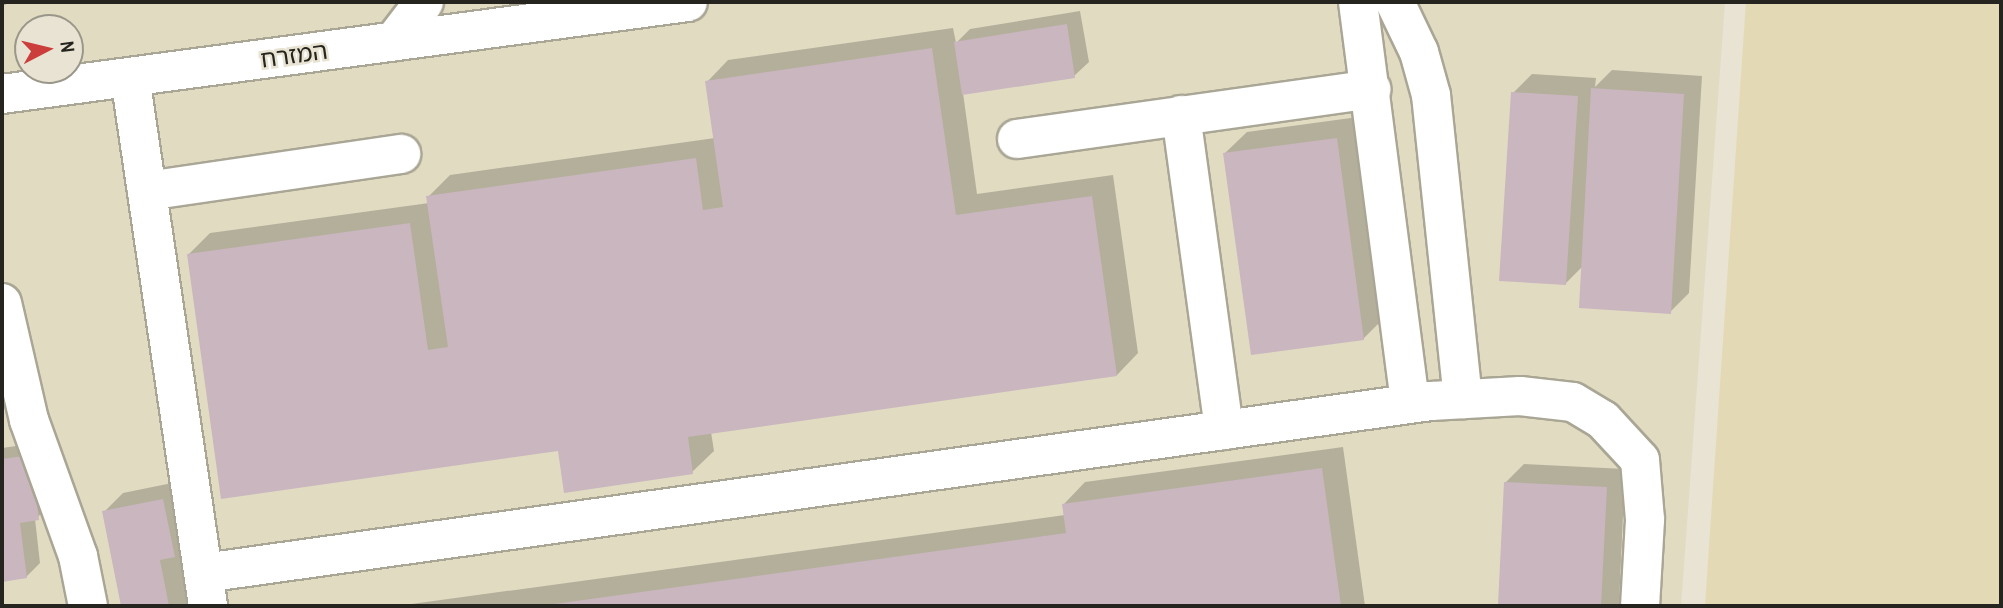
<!DOCTYPE html>
<html>
<head>
<meta charset="utf-8">
<style>
	body { margin:0 }
	#map { position:relative; width:2003px; height:608px; overflow:hidden; background:#e8e3d2; font-family:"Archivo Narrow","Noto Sans Hebrew",sans-serif }
	div>[style] { position:absolute }
	.built>* { inset:0; background:#e1dbc2 }
	.sand>* { inset:0; background:#e3d9b4 }
	.shadow>* { inset:0; background:#0003 }
	.building>* { inset:0; background:#c9b6be }
	.roads { filter:drop-shadow(2px 0 #aaa695) drop-shadow(-2px 0 #aaa695) drop-shadow(0 2px #aaa695) drop-shadow(0 -2px #aaa695) }
	.minor>* { height:38px; margin:-19px; padding:0 19px; transform-origin:19px; border-radius:19px; background:#fff }
	span { translate:-50% -50%; white-space:nowrap; text-align:center; line-height:1.15; -webkit-text-stroke:5px #e8e3d2; paint-order:stroke }
	.street-label { font-size:24px; color:#26241e }
	.frame { position:absolute; inset:0; border:4px solid #26241e; pointer-events:none }
	.north { position:absolute; left:14px; top:14px; width:70px; height:70px; box-sizing:border-box; background:#e8e3d2; border:2px solid #9a978a; border-radius:50%; rotate:83deg; font-size:19px; font-weight:700; line-height:28px; text-align:center; color:#26241e }
	.north::after { content:''; display:block; margin:auto; width:24px; height:32px; background:#cc3e3c; clip-path:polygon(50% 0,100% 100%,50% 72%,0 100%) }
</style>
</head>
<body>
<div id="map">
	<div class="built">
		<div style="clip-path:polygon(evenodd,2px 2px,1725px 2px,1681px 606px,2px 606px,2px 2px,28px 28px,70px 28px,70px 70px,28px 70px,28px 28px)"></div>
	</div>
	<div class="sand">
		<div style="clip-path:polygon(1746px 2px,2001px 2px,2001px 606px,1705px 606px)"></div>
	</div>
	<div class="shadow">
		<div style="clip-path:polygon(2px 2px,12px 2px,2px 6px)"></div>
		<div style="clip-path:polygon(1080px 11px,1089px 62px,1074px 76px,963px 93px,977px 194px,1113px 175px,1138px 353px,1117px 375px,711px 432px,714px 451px,692px 472px,560px 450px,188px 255px,210px 233px,429px 203px,428px 197px,450px 175px,715px 138px,707px 82px,728px 60px,953px 28px,956px 43px,970px 29px)"></div>
		<div style="clip-path:polygon(1612px 70px,1702px 76px,1689px 293px,1670px 312px,1583px 266px,1566px 283px,1513px 93px,1532px 74px,1596px 78px,1595px 87px)"></div>
		<div style="clip-path:polygon(1358px 117px,1385px 317px,1363px 339px,1225px 153px,1247px 132px)"></div>
		<div style="clip-path:polygon(45px 442px,52px 505px,35px 519px,40px 563px,26px 577px,2px 580px,2px 448px)"></div>
		<div style="clip-path:polygon(1343px 447px,1365px 606px,397px 606px,1065px 515px,1064px 504px,1085px 482px)"></div>
		<div style="clip-path:polygon(1524px 464px,1625px 469px,1619px 606px,1500px 606px,1505px 483px)"></div>
		<div style="clip-path:polygon(182px 481px,193px 537px,180px 550px,191px 606px,123px 606px,104px 512px,123px 493px)"></div>
	</div>
	<div class="building">
		<div style="clip-path:polygon(1067px 24px,1075px 78px,962px 95px,954px 42px)"></div>
		<div style="clip-path:polygon(932px 48px,956px 215px,1092px 196px,1117px 376px,688px 437px,693px 474px,564px 493px,558px 451px,221px 499px,187px 254px,410px 223px,428px 350px,448px 347px,426px 196px,696px 158px,703px 210px,723px 207px,705px 81px)"></div>
		<div style="clip-path:polygon(1591px 88px,1684px 94px,1671px 314px,1579px 308px)"></div>
		<div style="clip-path:polygon(1511px 92px,1578px 96px,1566px 285px,1499px 281px)"></div>
		<div style="clip-path:polygon(1337px 138px,1364px 340px,1251px 355px,1223px 153px)"></div>
		<div style="clip-path:polygon(31px 455px,39px 520px,20px 523px,27px 578px,2px 582px,2px 459px)"></div>
		<div style="clip-path:polygon(1322px 468px,1341px 606px,540px 606px,1066px 533px,1062px 504px)"></div>
		<div style="clip-path:polygon(1504px 482px,1607px 487px,1601px 606px,1498px 606px)"></div>
		<div style="clip-path:polygon(163px 499px,175px 557px,160px 560px,169px 606px,121px 606px,102px 511px)"></div>
	</div>
	<div class="roads">
		<div class="minor">
			<div style="left:1358px;top:2px;width:405px;rotate:82.6deg"></div>
			<div style="left:1395px;top:2px;width:55px;rotate:64.4deg"></div>
			<div style="left:1419px;top:52px;width:45px;rotate:74.4deg"></div>
			<div style="left:1431px;top:95px;width:306px;rotate:84deg"></div>
			<div style="left:394px;top:41px;width:49px;rotate:-52.4deg"></div>
			<div style="left:130px;top:77px;width:535px;rotate:81.61deg"></div>
			<div style="left:2px;top:94px;width:692px;rotate:-7.64deg"></div>
			<div style="left:1181px;top:115px;width:318px;rotate:82.2deg"></div>
			<div style="left:1017px;top:139px;width:358px;rotate:-8deg"></div>
			<div style="left:147px;top:191px;width:257px;rotate:-8.3deg"></div>
			<div style="left:2px;top:303px;width:120px;rotate:77deg"></div>
			<div style="left:29px;top:420px;width:145px;rotate:70.2deg"></div>
			<div style="left:78px;top:556px;width:51px;rotate:78.7deg"></div>
			<div style="left:204px;top:573px;width:1239px;rotate:-7.98deg"></div>
			<div style="left:1431px;top:401px;width:89px;rotate:-3.2deg"></div>
			<div style="left:1520px;top:396px;width:53px;rotate:6.5deg"></div>
			<div style="left:1573px;top:402px;width:35px;rotate:31deg"></div>
			<div style="left:1603px;top:420px;width:54px;rotate:47.2deg"></div>
			<div style="left:1640px;top:460px;width:60px;rotate:85.2deg"></div>
			<div style="left:1645px;top:520px;width:86px;rotate:93.3deg"></div>
		</div>
	</div>
	<div class="street-label">
		<span style="left:294px;top:55px;rotate:-8deg">המזרח</span>
	</div>
	<div class="frame"></div>
	<div class="north">N</div>
</div>
</body>
</html>
